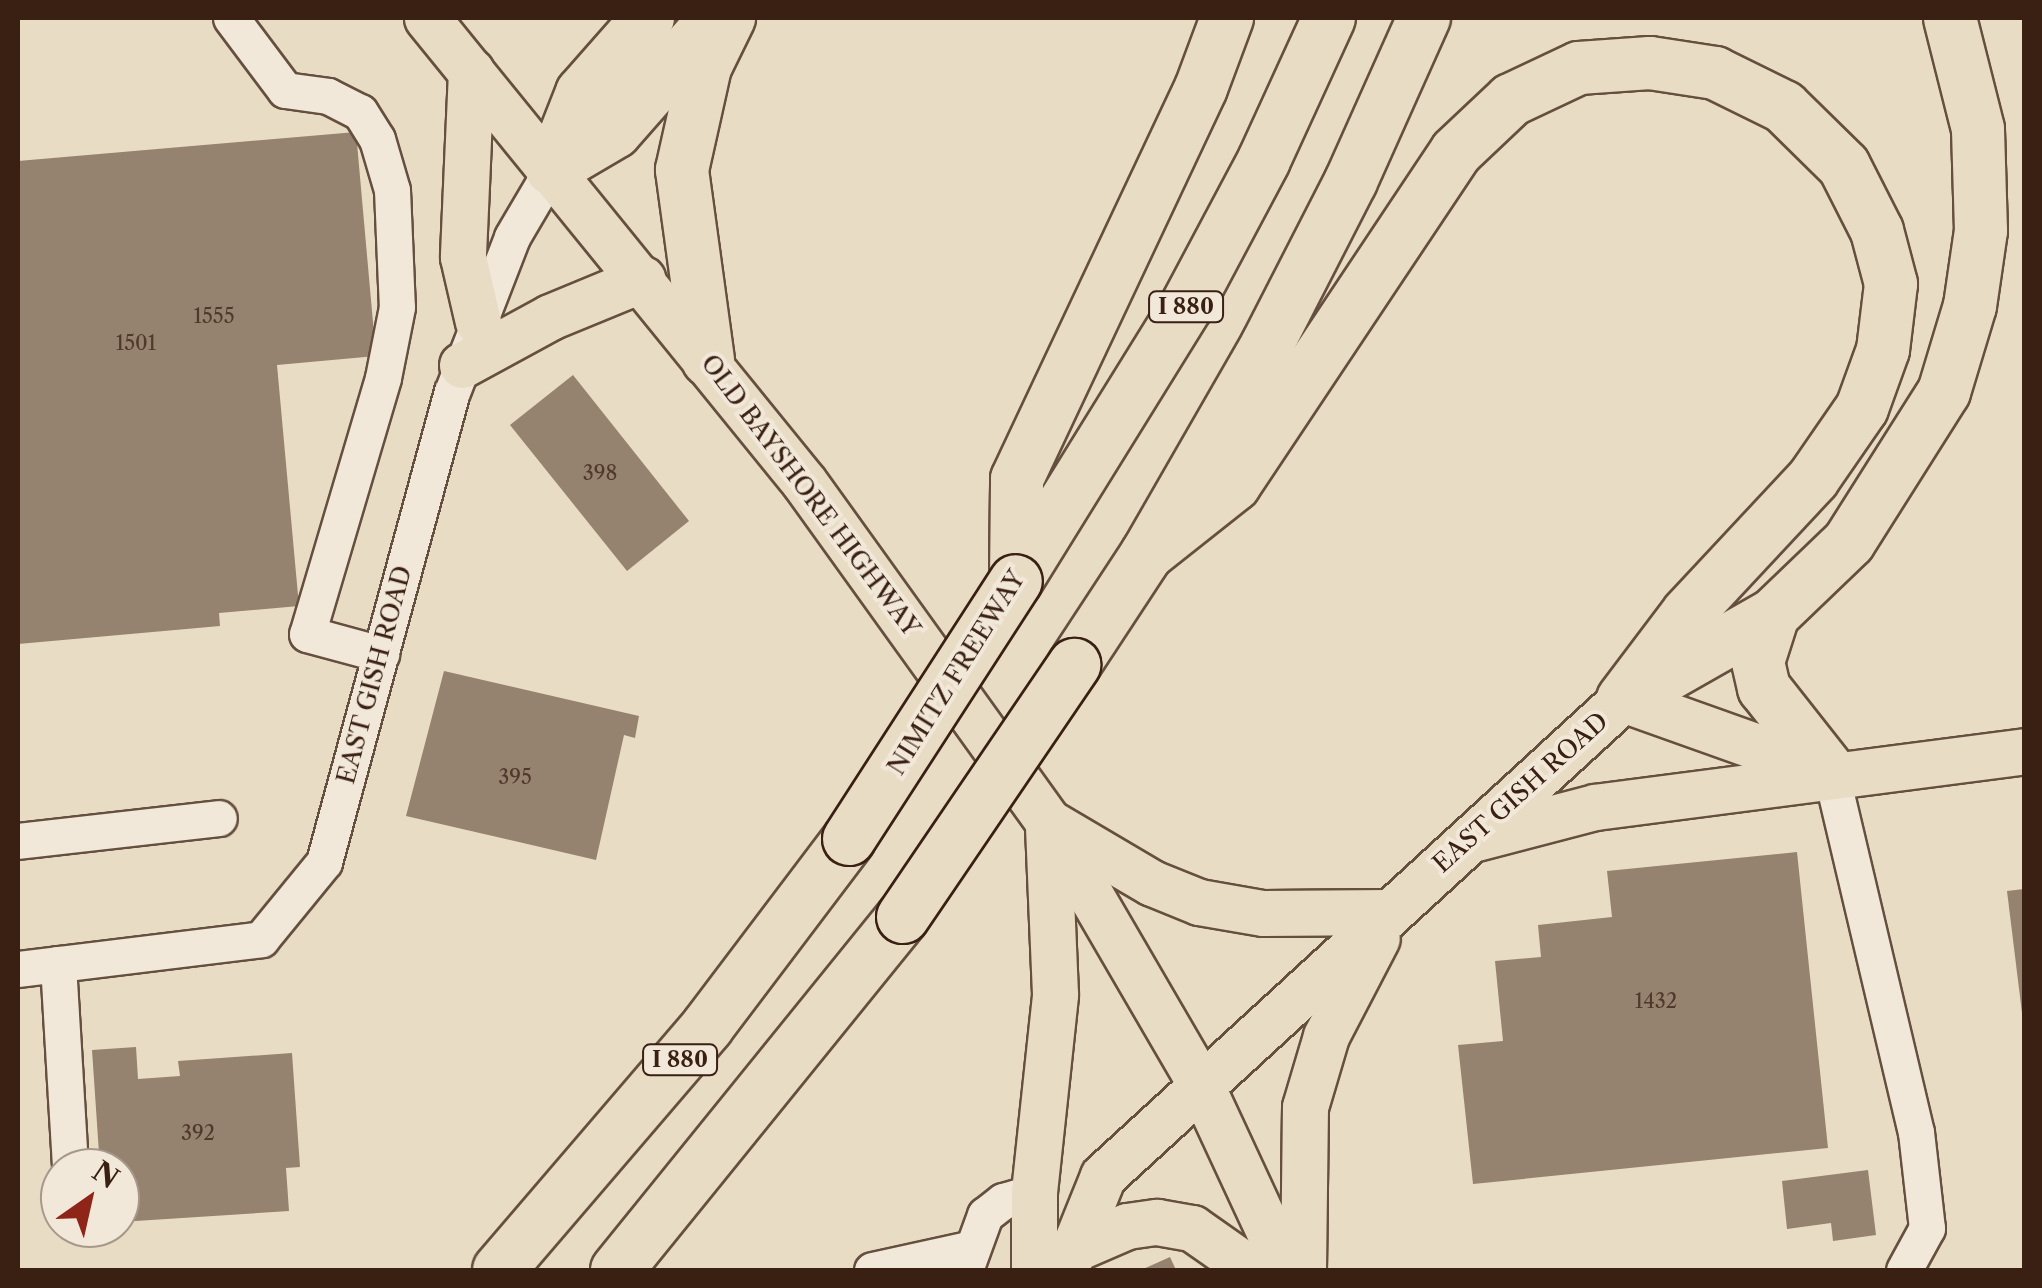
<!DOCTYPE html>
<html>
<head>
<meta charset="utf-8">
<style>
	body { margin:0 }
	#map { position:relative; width:2042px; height:1288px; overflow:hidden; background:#e9dcc4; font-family:"Libre Caslon Text",serif }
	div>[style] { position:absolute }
	.building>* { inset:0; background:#95826f }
	.roads { filter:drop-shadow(2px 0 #654f3f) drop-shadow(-2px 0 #654f3f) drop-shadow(0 2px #654f3f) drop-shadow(0 -2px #654f3f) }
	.minor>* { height:35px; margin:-17.5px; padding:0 17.5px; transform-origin:17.5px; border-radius:17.5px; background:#f1e8d9 }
	.major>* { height:45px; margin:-22.5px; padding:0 22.5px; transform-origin:22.5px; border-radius:22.5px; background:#e9dcc4 }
	.highway>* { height:52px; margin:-26px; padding:0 26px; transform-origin:26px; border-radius:26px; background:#e9dcc4 }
	.bridges { filter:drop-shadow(2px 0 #392013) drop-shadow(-2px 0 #392013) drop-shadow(0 2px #392013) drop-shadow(0 -2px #392013) }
	.highway-bridge>* { height:52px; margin:-26px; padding:0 26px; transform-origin:26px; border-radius:26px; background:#e9dcc4 }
	span { translate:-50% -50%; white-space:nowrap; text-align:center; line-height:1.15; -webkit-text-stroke:8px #f1e8d9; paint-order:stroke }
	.number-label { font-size:20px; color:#50382a }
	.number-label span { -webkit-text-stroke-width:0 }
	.shield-label span { padding:2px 8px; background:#f1e8d9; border:2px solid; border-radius:8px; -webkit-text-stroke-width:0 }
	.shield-label { font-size:22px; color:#392013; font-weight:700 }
	.street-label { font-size:25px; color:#392013 }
	.frame { position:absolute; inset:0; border:20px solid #392013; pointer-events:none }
	.north { position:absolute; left:40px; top:1148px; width:100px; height:100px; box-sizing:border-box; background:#f1e8d9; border:2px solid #a7988a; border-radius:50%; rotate:34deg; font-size:28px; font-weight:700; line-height:40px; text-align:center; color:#392013 }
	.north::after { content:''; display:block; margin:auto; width:35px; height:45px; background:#8f2418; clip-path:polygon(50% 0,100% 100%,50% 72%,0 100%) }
</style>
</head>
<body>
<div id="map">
	<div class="building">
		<div style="clip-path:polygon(356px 132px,376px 356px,277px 365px,299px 606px,219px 613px,220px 626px,18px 644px,18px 161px)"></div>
		<div style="clip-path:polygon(573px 375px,689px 521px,627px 571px,510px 425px)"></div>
		<div style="clip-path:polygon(444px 671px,639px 716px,635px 738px,624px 735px,596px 860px,406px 816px)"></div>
		<div style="clip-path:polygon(1797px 852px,1828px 1148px,1473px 1184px,1458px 1045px,1503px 1041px,1495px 961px,1541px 957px,1538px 925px,1612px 917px,1607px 871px)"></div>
		<div style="clip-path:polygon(2024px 889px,2024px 1013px,2022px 1013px,2007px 891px)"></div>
		<div style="clip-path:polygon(136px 1047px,138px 1079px,180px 1076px,178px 1061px,292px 1053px,300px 1167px,286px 1168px,289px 1211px,120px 1222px,120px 1168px,100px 1168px,92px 1050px)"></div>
		<div style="clip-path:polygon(1868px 1170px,1876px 1235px,1833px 1241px,1831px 1223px,1787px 1229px,1782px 1181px)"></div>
		<div style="clip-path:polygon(1170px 1257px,1176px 1270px,1141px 1270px)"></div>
	</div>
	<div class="roads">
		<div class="minor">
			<div style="left:231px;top:18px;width:90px;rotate:53.1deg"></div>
			<div style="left:285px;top:90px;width:43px;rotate:7.9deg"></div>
			<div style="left:328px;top:96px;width:36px;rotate:27deg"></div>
			<div style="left:360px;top:112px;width:32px;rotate:58deg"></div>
			<div style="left:377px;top:139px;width:53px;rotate:73.6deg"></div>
			<div style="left:392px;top:190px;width:117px;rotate:87.6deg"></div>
			<div style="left:397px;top:307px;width:72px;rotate:101.2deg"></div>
			<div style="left:383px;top:378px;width:267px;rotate:106.5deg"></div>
			<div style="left:307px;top:634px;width:77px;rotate:15.1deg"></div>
			<div style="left:1831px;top:773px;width:369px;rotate:76.7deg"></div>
			<div style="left:1916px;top:1132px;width:97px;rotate:83.5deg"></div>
			<div style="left:1927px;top:1228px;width:48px;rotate:118.7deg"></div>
			<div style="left:18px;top:841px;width:202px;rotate:-6.5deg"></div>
			<div style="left:58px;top:964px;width:204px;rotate:86.6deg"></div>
			<div style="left:18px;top:969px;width:245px;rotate:-7deg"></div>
			<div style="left:261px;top:939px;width:99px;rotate:-50.7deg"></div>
			<div style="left:324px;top:862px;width:487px;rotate:-74.8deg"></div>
			<div style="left:452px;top:392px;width:166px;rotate:-68.8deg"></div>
			<div style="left:512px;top:237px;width:79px;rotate:-59.5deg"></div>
			<div style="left:872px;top:1270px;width:98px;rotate:-12.3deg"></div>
			<div style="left:965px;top:1270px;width:59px;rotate:-70deg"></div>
			<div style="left:985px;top:1215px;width:23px;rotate:-38deg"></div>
			<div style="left:1003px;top:1201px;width:32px;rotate:-16deg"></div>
		</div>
		<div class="major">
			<div style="left:427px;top:18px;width:598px;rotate:50.91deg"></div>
			<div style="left:804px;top:482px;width:418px;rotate:54.3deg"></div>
			<div style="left:1048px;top:822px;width:302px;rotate:59.8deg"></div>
			<div style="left:1200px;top:1083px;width:206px;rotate:65.1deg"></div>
			<div style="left:471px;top:71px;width:186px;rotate:92.5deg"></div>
			<div style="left:463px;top:257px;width:67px;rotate:77deg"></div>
			<div style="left:462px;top:365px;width:100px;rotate:-28.6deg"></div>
			<div style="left:550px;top:317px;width:100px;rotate:-22.4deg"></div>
			<div style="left:1050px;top:823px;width:118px;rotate:30.5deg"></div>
			<div style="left:1152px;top:883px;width:51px;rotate:22deg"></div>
			<div style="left:1199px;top:902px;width:65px;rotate:9.8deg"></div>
			<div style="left:1263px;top:913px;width:127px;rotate:-0.5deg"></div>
			<div style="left:1476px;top:838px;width:123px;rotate:-14.6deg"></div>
			<div style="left:1595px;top:807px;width:433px;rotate:-7.4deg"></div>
			<div style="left:1069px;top:1251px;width:63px;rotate:-23.3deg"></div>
			<div style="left:1127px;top:1226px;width:30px;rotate:-8deg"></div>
			<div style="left:1157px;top:1222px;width:36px;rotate:10deg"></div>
			<div style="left:1192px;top:1228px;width:73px;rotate:35deg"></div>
			<div style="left:1034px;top:1270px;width:78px;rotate:-90deg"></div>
			<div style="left:1034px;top:1192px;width:199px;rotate:-83.9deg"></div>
			<div style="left:1055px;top:994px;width:165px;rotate:-92.4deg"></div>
			<div style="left:1065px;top:1270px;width:101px;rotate:-68deg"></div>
			<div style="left:1103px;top:1176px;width:706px;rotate:-42.53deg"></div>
			<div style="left:1623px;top:699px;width:221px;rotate:19.6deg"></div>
			<div style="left:1303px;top:1270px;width:163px;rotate:-89.3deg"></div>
			<div style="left:1305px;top:1107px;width:74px;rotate:-73.5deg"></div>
			<div style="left:1326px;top:1036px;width:110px;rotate:-62.5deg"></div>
		</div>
		<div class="highway">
			<div style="left:552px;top:169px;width:73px;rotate:-30.4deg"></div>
			<div style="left:615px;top:132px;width:145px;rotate:-48.6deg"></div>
			<div style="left:552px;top:169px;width:82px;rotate:-68.5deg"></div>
			<div style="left:582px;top:93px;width:100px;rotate:-48.7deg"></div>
			<div style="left:708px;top:360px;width:192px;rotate:-97.8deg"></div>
			<div style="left:682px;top:170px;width:106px;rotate:-77.4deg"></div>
			<div style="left:705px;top:67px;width:55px;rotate:-63.9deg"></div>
			<div style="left:1147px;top:554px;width:111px;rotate:-38.4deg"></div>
			<div style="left:1234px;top:485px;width:400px;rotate:-56.3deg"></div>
			<div style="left:1456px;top:152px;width:76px;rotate:-43.4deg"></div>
			<div style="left:1511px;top:100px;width:75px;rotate:-25.2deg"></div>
			<div style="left:1579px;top:68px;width:71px;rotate:-4deg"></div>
			<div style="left:1650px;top:63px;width:66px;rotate:8.7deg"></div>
			<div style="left:1715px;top:73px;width:77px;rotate:26.2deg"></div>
			<div style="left:1784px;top:107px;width:84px;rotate:44.5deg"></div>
			<div style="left:1844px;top:166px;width:73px;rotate:63.1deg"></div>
			<div style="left:1877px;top:231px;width:55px;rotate:75.2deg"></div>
			<div style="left:1891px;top:284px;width:66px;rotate:96.9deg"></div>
			<div style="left:1883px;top:350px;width:62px;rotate:109.9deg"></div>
			<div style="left:1862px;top:408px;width:86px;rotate:124.6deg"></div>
			<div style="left:1813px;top:479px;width:183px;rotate:133deg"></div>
			<div style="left:1688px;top:613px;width:108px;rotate:127.1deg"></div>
			<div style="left:1016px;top:580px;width:101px;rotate:-89.4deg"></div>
			<div style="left:1017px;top:479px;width:432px;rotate:-64.8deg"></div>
			<div style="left:1201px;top:88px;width:75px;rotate:-69.6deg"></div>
			<div style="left:1016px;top:581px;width:322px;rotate:-58.2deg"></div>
			<div style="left:1186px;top:307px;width:166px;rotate:-62deg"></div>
			<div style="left:1264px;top:160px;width:156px;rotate:-65.4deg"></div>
			<div style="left:1773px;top:615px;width:49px;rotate:107.7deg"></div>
			<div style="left:1758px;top:662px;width:27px;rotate:77deg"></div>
			<div style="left:1764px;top:688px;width:108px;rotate:51.8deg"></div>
			<div style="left:1074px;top:665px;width:133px;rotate:-56.7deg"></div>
			<div style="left:1147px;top:554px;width:241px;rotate:-60.1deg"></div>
			<div style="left:1267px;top:345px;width:184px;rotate:-62.9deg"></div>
			<div style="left:1351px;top:181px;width:179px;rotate:-65.9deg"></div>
			<div style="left:1632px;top:695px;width:162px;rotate:-29.6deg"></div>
			<div style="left:1773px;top:615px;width:105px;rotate:-43.8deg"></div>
			<div style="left:1849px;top:542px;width:178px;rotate:-57.7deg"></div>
			<div style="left:1944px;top:392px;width:90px;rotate:-73.2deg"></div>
			<div style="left:1970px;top:306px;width:76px;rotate:-81.7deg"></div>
			<div style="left:1981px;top:231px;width:102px;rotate:-91.7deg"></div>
			<div style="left:1978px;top:129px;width:114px;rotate:-104.2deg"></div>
			<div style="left:499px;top:1270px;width:320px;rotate:-49.4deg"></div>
			<div style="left:707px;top:1027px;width:236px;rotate:-52.9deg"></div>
			<div style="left:617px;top:1270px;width:454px;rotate:-51deg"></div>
		</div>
	</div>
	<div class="bridges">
		<div class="highway-bridge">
			<div style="left:849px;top:839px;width:307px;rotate:-57.1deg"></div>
			<div style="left:903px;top:917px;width:305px;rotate:-55.8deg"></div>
		</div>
	</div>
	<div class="number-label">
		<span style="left:214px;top:316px">1555</span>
		<span style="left:136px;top:343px">1501</span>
		<span style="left:600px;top:473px">398</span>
		<span style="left:515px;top:777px">395</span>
		<span style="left:1656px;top:1001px">1432</span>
		<span style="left:198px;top:1133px">392</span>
	</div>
	<div class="shield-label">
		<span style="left:1186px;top:307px">I 880</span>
		<span style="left:680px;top:1060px">I 880</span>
	</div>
	<div class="street-label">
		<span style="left:810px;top:496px;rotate:53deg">OLD BAYSHORE HIGHWAY</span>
		<span style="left:957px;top:673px;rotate:-58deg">NIMITZ FREEWAY</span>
		<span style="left:375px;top:675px;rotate:-75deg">EAST GISH ROAD</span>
		<span style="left:1521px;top:793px;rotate:-42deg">EAST GISH ROAD</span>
	</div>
	<div class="frame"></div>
	<div class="north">N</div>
</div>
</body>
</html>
